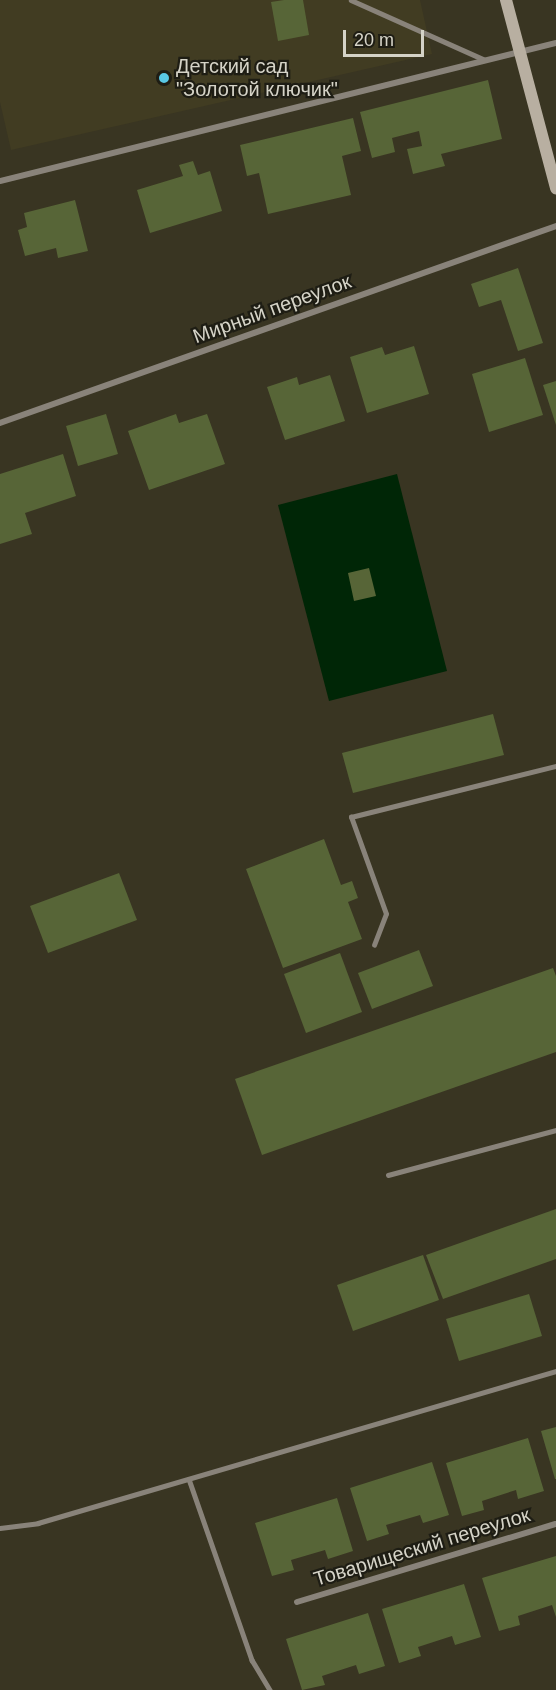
<!DOCTYPE html>
<html>
<head>
<meta charset="utf-8">
<style>
	body { margin:0 }
	#map { position:relative; width:556px; height:1690px; overflow:hidden; background:#393522; font-family:Arial,sans-serif }
	div>[style] { position:absolute }
	.built>* { inset:0; background:#413c22 }
	.water>* { inset:0; background:#002606 }
	.building>* { inset:0; background:#576537 }
	.lane>* { height:4.5px; margin:-2.25px; padding:0 2.25px; transform-origin:2.25px; border-radius:2.25px; background:#89837a }
	.street>* { height:6px; margin:-3px; padding:0 3px; transform-origin:3px; border-radius:3px; background:#89837a }
	.secondary>* { height:12px; margin:-6px; padding:0 6px; transform-origin:6px; border-radius:6px; background:#b8afa1 }
	.dots>* { width:16px; height:16px; translate:-50% -50%; box-sizing:border-box; border:3px solid #1e1d14; border-radius:50% }
	span { translate:-50% -50%; white-space:nowrap; text-align:center; line-height:1.15; -webkit-text-stroke:4.5px #1e1d14; paint-order:stroke }
	.poi-label { font-size:20px; color:#d5d3c7 }
	.left { translate:0 -50%; text-align:left }
	.street-label { font-size:20px; color:#d5d3c7 }
	.scale { position:absolute; left:343px; top:30px; width:81px; height:27px; box-sizing:border-box; border:3px solid #d5d3c7; border-top:0; padding-left:8px; font-size:18px; line-height:21px; white-space:nowrap; color:#d5d3c7; -webkit-text-stroke:4px #1e1d14; paint-order:stroke }
</style>
</head>
<body>
<div id="map">
	<div class="built">
		<div style="clip-path:polygon(0 0,420px 0,432px 54px,11px 150px,0 102px)"></div>
	</div>
	<div class="water">
		<div style="clip-path:polygon(397px 474px,447px 671px,329px 701px,278px 505px)"></div>
	</div>
	<div class="building">
		<div style="clip-path:polygon(284px 0,303px 0,309px 35px,278px 41px,271px 2px)"></div>
		<div style="clip-path:polygon(488px 80px,502px 139px,441px 154px,445px 166px,413px 174px,407px 149px,422px 146px,419px 131px,392px 138px,395px 152px,372px 158px,360px 112px)"></div>
		<div style="clip-path:polygon(353px 118px,361px 151px,342px 156px,351px 195px,268px 214px,259px 173px,247px 176px,240px 145px)"></div>
		<div style="clip-path:polygon(193px 161px,198px 175px,210px 171px,222px 211px,150px 233px,137px 190px,183px 176px,179px 165px)"></div>
		<div style="clip-path:polygon(75px 200px,88px 251px,58px 258px,56px 248px,25px 256px,18px 230px,27px 227px,24px 213px)"></div>
		<div style="clip-path:polygon(518px 268px,543px 343px,518px 351px,501px 300px,479px 307px,471px 284px)"></div>
		<div style="clip-path:polygon(414px 346px,429px 394px,367px 413px,350px 357px,382px 347px,385px 355px)"></div>
		<div style="clip-path:polygon(525px 358px,543px 415px,489px 432px,472px 374px)"></div>
		<div style="clip-path:polygon(330px 375px,345px 421px,285px 440px,267px 387px,297px 377px,299px 385px)"></div>
		<div style="clip-path:polygon(556px 381px,556px 425px,543px 385px)"></div>
		<div style="clip-path:polygon(106px 414px,118px 454px,78px 466px,66px 426px)"></div>
		<div style="clip-path:polygon(176px 414px,179px 423px,207px 414px,225px 464px,149px 490px,128px 431px)"></div>
		<div style="clip-path:polygon(63px 454px,76px 496px,25px 513px,32px 534px,0 544px,0 474px)"></div>
		<div style="clip-path:polygon(369px 568px,376px 596px,354px 601px,348px 573px)"></div>
		<div style="clip-path:polygon(493px 714px,504px 755px,353px 793px,342px 753px)"></div>
		<div style="clip-path:polygon(324px 839px,341px 885px,352px 881px,358px 898px,348px 902px,362px 939px,283px 968px,246px 869px)"></div>
		<div style="clip-path:polygon(119px 873px,137px 920px,48px 953px,30px 906px)"></div>
		<div style="clip-path:polygon(419px 950px,433px 986px,372px 1009px,358px 973px)"></div>
		<div style="clip-path:polygon(340px 953px,362px 1012px,306px 1033px,284px 974px)"></div>
		<div style="clip-path:polygon(553px 968px,556px 976px,556px 1052px,262px 1155px,235px 1079px)"></div>
		<div style="clip-path:polygon(556px 1209px,556px 1259px,443px 1299px,426px 1255px)"></div>
		<div style="clip-path:polygon(423px 1255px,439px 1300px,353px 1331px,337px 1285px)"></div>
		<div style="clip-path:polygon(529px 1294px,542px 1336px,459px 1361px,446px 1319px)"></div>
		<div style="clip-path:polygon(556px 1427px,556px 1479px,555px 1479px,541px 1431px)"></div>
		<div style="clip-path:polygon(528px 1438px,544px 1491px,518px 1499px,516px 1490px,482px 1501px,484px 1510px,462px 1516px,446px 1463px)"></div>
		<div style="clip-path:polygon(432px 1462px,449px 1515px,423px 1523px,420px 1515px,386px 1525px,389px 1534px,367px 1541px,350px 1488px)"></div>
		<div style="clip-path:polygon(337px 1498px,353px 1551px,328px 1559px,325px 1550px,291px 1560px,294px 1570px,272px 1576px,255px 1523px)"></div>
		<div style="clip-path:polygon(556px 1556px,556px 1617px,552px 1605px,518px 1616px,520px 1625px,499px 1631px,482px 1578px)"></div>
		<div style="clip-path:polygon(464px 1584px,481px 1637px,455px 1645px,452px 1636px,418px 1647px,421px 1656px,399px 1663px,382px 1609px)"></div>
		<div style="clip-path:polygon(368px 1613px,385px 1666px,359px 1674px,356px 1665px,322px 1676px,325px 1685px,302px 1690px,286px 1639px)"></div>
	</div>
	<div class="lane">
		<div style="left:351px;top:0;width:145px;rotate:24.1deg"></div>
		<div style="left:374px;top:945px;width:33px;rotate:-69deg"></div>
		<div style="left:386px;top:914px;width:103px;rotate:-109.8deg"></div>
		<div style="left:351px;top:817px;width:211px;rotate:-14deg"></div>
		<div style="left:388px;top:1175px;width:174px;rotate:-15deg"></div>
		<div style="left:189px;top:1479px;width:192px;rotate:70.8deg"></div>
		<div style="left:252px;top:1660px;width:35px;rotate:59deg"></div>
		<div style="left:0;top:1528px;width:38px;rotate:-7deg"></div>
		<div style="left:38px;top:1523px;width:540px;rotate:-16.35deg"></div>
	</div>
	<div class="street">
		<div style="left:0;top:181px;width:573px;rotate:-13.94deg"></div>
		<div style="left:0;top:423px;width:590px;rotate:-19.51deg"></div>
		<div style="left:297px;top:1602px;width:270px;rotate:-16.8deg"></div>
	</div>
	<div class="secondary">
		<div style="left:506px;top:0;width:195px;rotate:75.1deg"></div>
	</div>
	<div class="dots">
		<div style="left:164px;top:78px;background:#59c8e4"></div>
	</div>
	<div class="poi-label">
		<span class="left" style="left:176px;top:78px">Детский сад<br>"Золотой ключик"</span>
	</div>
	<div class="street-label">
		<span style="left:272px;top:309px;rotate:-20deg">Мирный переулок</span>
		<span style="left:422px;top:1547px;rotate:-17deg">Товарищеский переулок</span>
	</div>
	<div class="scale">20 m</div>
</div>
</body>
</html>
